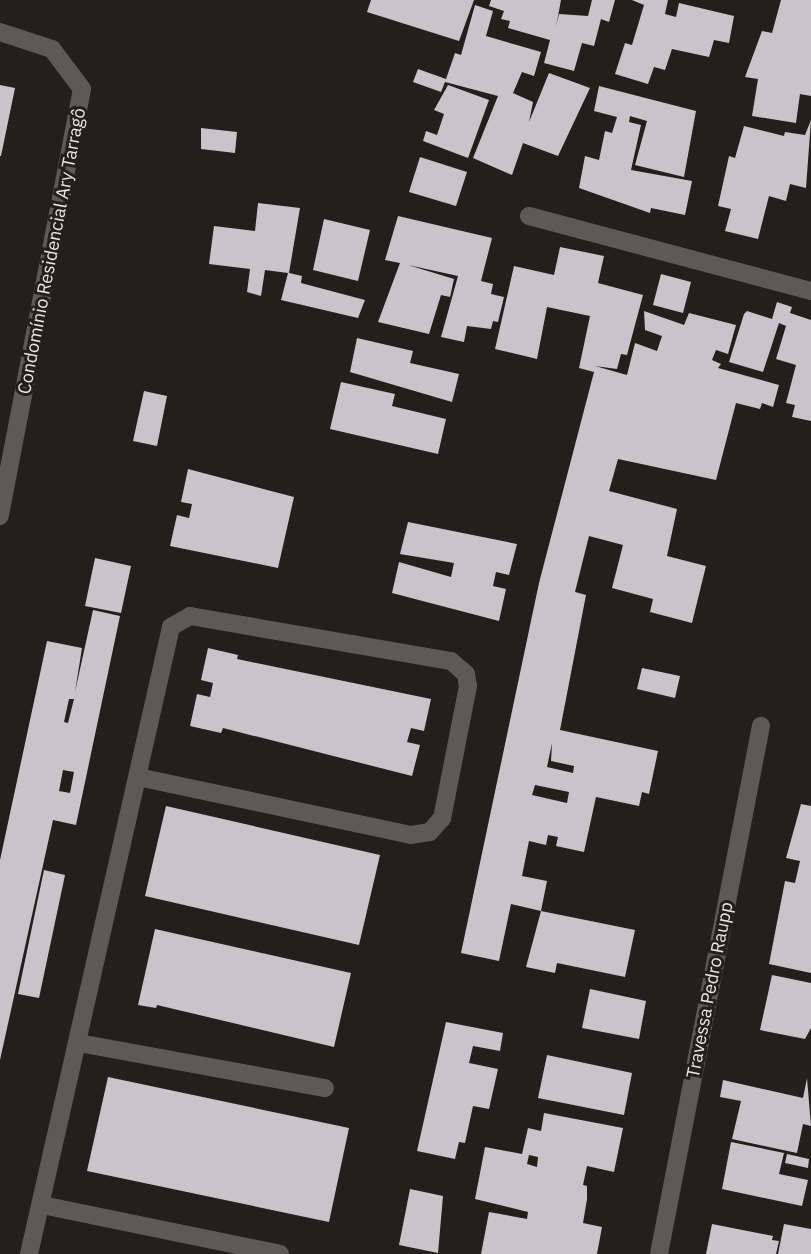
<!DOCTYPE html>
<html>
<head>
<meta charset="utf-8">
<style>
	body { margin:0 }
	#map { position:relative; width:811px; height:1254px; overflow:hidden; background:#21201b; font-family:"IBM Plex Sans",sans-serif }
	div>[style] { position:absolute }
	.building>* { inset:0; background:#c7c5cb }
	.minor>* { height:18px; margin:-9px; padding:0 9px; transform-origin:9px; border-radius:9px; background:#5b5a54 }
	span { translate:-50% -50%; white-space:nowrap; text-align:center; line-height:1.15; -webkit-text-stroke:6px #21201b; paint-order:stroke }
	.street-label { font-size:18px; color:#e8e7e4 }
</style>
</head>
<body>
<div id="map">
	<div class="building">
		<div style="clip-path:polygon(371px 0,474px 0,459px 41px,367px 12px)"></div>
		<div style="clip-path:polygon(491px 0,561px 0,556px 27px,559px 14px,588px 16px,592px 0,615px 0,609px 22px,601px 19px,594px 46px,582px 43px,574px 71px,544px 63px,550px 40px,508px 28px,510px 21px,501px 19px,504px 11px,489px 6px)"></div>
		<div style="clip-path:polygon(632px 0,668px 0,665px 14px,676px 17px,679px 3px,734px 16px,729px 43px,714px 40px,709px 57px,672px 49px,665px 70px,654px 67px,648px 84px,615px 74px,625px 43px,632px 45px,644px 5px)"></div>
		<div style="clip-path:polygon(781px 0,811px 0,811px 96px,800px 94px,796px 123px,752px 116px,758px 79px,745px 77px,762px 31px,772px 33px)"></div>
		<div style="clip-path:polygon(475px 5px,493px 11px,486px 36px,541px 52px,534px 76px,522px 72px,513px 93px,533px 102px,529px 122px,549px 73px,590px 88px,558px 156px,523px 143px,512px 175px,473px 158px,498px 96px,445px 82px,441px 92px,413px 82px,418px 69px,446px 79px,455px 53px,461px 55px)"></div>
		<div style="clip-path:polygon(0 85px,15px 88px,1px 156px,0 156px)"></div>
		<div style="clip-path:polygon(448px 85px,489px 100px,468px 158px,423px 141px,426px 131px,437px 135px,444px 114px,434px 110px)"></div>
		<div style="clip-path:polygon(599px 86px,696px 111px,684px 177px,635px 165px,647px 121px,630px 116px,629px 122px,641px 125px,631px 170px,692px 181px,685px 215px,651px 208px,650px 213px,579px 188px,585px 156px,599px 160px,605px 131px,612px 133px,617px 117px,594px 111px)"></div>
		<div style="clip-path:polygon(811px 120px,806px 188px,790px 184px,786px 201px,769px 196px,758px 239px,725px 231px,731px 209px,718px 206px,729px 156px,735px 158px,744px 126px,784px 136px,785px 132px,805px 135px)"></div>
		<div style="clip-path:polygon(201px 128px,237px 132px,235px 153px,201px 149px)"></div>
		<div style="clip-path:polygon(420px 157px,467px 172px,456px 206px,409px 192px)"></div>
		<div style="clip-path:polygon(258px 203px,300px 208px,289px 273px,302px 276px,301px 283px,365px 300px,358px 318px,281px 300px,288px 273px,265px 270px,261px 296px,247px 292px,250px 269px,209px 264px,214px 226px,255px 231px)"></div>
		<div style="clip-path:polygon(398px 216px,492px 238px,481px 281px,493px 284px,491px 294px,504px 297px,498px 322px,493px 321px,491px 329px,467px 326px,464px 342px,441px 337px,458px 276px,408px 265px,454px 279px,450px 297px,441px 295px,429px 334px,378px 322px,400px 263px,385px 260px)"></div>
		<div style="clip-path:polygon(324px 219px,370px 230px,358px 281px,313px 270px)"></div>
		<div style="clip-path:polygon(evenodd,560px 247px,604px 256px,598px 283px,643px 295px,627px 355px,621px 354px,617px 369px,595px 366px,627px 375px,635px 343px,657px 351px,662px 336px,645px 330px,644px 311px,684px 325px,689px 313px,736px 325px,728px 354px,716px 350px,712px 360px,721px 364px,718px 368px,779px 385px,773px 407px,762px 403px,760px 409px,736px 403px,716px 480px,618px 459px,609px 491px,677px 509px,667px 556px,706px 566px,692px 623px,650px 612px,653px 599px,612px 588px,623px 545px,589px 536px,575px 592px,586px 595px,560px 730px,658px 751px,649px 794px,642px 792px,639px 806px,596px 797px,584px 852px,556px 846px,558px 837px,548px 835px,546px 845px,529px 841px,522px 876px,547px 881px,541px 911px,511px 904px,499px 961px,461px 953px,539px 583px,594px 372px,579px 368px,590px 316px,547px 307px,537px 359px,495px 349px,514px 266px,554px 275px,560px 247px,552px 743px,551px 761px,574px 766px,573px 773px,547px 767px,552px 743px,560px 247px,535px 785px,569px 792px,567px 803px,532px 795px,535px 785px)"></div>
		<div style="clip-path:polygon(661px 274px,691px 282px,683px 313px,653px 305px)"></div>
		<div style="clip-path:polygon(777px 302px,792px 307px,790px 313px,811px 320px,811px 421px,792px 417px,795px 405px,786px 403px,796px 365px,776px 359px,786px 326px,779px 323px,763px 372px,729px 362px,744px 314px,747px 311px,772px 319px)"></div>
		<div style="clip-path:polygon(357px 338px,413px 351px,410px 363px,459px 374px,452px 402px,350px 372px)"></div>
		<div style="clip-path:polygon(341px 382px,395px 394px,392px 406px,446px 419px,438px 454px,330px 429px)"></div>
		<div style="clip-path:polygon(144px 391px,167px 396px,157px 446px,133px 441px)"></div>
		<div style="clip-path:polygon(188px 469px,294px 497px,278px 568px,170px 546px,177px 515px,189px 518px,192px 504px,181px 502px)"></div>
		<div style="clip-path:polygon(408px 522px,517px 544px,509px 575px,496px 572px,493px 586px,506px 589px,499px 621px,392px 593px,399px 562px,451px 577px,454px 563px,400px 554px)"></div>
		<div style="clip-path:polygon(95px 558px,131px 566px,121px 613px,85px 606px)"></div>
		<div style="clip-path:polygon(evenodd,93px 610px,120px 616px,76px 825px,53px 820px,0 1060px,0 860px,47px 641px,82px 648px,75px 692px,93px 610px,69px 699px,74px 699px,68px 723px,64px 722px,69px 699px,93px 610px,63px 770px,74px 772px,70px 793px,59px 791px,63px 770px)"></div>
		<div style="clip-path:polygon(208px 648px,238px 655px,237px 659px,431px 699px,424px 731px,411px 728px,407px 742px,420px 745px,412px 776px,223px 728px,221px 733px,190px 726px,197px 694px,210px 697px,213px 683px,201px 680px)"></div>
		<div style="clip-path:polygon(642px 668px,680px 676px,675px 698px,637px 689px)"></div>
		<div style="clip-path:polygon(801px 804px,811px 806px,811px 973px,769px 964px,785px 881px,795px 883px,800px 861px,786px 858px)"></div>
		<div style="clip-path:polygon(166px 806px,380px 855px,359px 945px,145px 896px)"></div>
		<div style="clip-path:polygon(44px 870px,65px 875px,39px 998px,18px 994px)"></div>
		<div style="clip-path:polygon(541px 911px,635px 930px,625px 977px,557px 963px,555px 973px,526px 967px)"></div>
		<div style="clip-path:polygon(155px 929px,351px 973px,334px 1047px,157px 1005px,156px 1008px,138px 1005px)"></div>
		<div style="clip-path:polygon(772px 975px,811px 983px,811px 1028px,805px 1039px,760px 1030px)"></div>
		<div style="clip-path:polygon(590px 989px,646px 1001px,639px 1039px,582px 1028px)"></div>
		<div style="clip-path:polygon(446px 1022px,503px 1033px,500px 1051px,473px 1046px,469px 1063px,498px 1069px,489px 1109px,473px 1106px,465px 1143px,459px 1142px,455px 1159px,417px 1151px)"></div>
		<div style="clip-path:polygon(547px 1055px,632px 1073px,624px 1115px,538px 1098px)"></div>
		<div style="clip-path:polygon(108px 1077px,349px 1128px,329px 1222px,87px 1171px)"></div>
		<div style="clip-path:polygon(807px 1078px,811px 1126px,803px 1124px,797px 1153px,732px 1139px,741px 1101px,720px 1097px,723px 1080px,803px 1098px)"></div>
		<div style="clip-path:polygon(evenodd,544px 1113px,623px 1128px,614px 1172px,587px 1166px,583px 1185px,587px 1186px,587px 1199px,583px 1223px,602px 1227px,597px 1254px,481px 1254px,489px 1212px,527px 1219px,528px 1212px,475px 1199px,485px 1147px,522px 1154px,528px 1128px,541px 1131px,544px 1113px,529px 1155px,538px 1157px,537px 1167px,527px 1164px,529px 1155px)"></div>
		<div style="clip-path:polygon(731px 1142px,784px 1153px,779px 1174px,808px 1180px,802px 1206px,722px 1189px)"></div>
		<div style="clip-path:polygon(787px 1154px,809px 1159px,808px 1168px,785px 1163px)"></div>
		<div style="clip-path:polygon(410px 1189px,443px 1196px,438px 1253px,399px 1245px)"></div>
		<div style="clip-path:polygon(712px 1224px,773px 1236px,772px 1240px,779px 1241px,776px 1254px,706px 1254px)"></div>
		<div style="clip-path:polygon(784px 1224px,811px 1229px,811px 1254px,778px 1254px)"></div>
	</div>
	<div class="minor">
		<div style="left:0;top:32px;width:55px;rotate:18.1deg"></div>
		<div style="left:52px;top:49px;width:50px;rotate:53.1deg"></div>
		<div style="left:82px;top:89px;width:435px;rotate:100.9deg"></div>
		<div style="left:529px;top:216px;width:292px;rotate:14.9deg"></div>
		<div style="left:79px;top:1043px;width:250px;rotate:10.4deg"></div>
		<div style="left:42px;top:1205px;width:243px;rotate:11.6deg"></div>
		<div style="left:29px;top:1254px;width:643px;rotate:-77.24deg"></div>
		<div style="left:171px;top:627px;width:22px;rotate:-30deg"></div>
		<div style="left:190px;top:616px;width:265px;rotate:9.8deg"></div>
		<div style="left:451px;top:661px;width:20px;rotate:41deg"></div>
		<div style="left:466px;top:674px;width:12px;rotate:81deg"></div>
		<div style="left:468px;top:686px;width:135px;rotate:101.1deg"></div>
		<div style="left:442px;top:818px;width:18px;rotate:131deg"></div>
		<div style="left:430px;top:832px;width:19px;rotate:171deg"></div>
		<div style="left:411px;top:835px;width:278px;rotate:-168deg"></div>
		<div style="left:659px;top:1254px;width:538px;rotate:-79.07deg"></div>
	</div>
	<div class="street-label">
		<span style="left:52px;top:251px;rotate:-79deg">Condomínio Residencial Ary Tarragô</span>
		<span style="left:710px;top:990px;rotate:-79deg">Travessa Pedro Raupp</span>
	</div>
</div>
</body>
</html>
